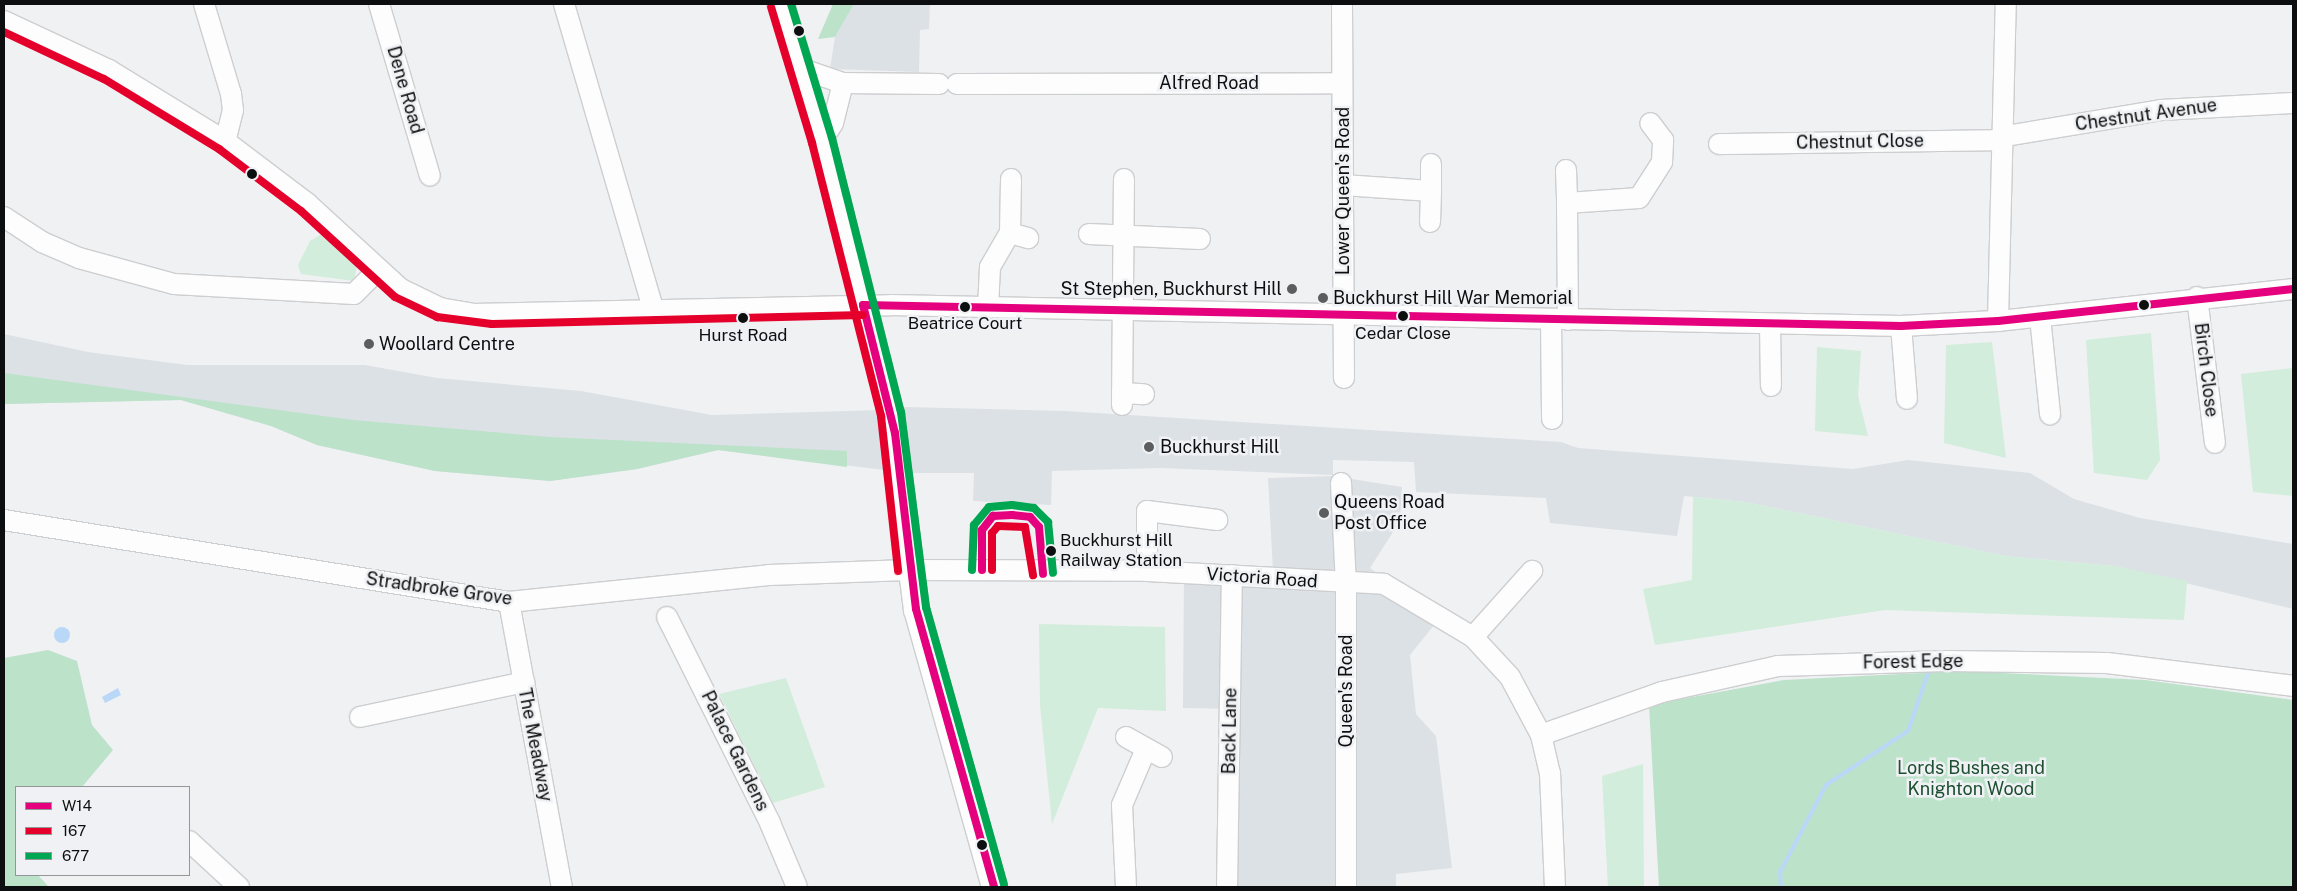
<!DOCTYPE html>
<html>
<head>
<meta charset="utf-8">
<style>
	body { margin:0 }
	#map { position:relative; width:2297px; height:891px; overflow:hidden; background:#f0f1f3; font-family:"Public Sans",sans-serif }
	div>[style] { position:absolute }
	.built>* { inset:0; background:#dce1e5 }
	.green>* { inset:0; background:#d2eddb }
	.forest>* { inset:0; background:#bce2ca }
	.water>* { inset:0; background:#b9d8f7 }
	.round { border-radius:50% }
	.stream>* { height:4px; margin:-2px; padding:0 2px; transform-origin:2px; border-radius:2px; background:#b9d8f7 }
	.roads { filter:drop-shadow(1px 0 #cdced0) drop-shadow(-1px 0 #cdced0) drop-shadow(0 1px #cdced0) drop-shadow(0 -1px #cdced0) }
	.minor>* { height:20px; margin:-10px; padding:0 10px; transform-origin:10px; border-radius:10px; background:#fdfdfd }
	.major>* { height:25px; margin:-12.5px; padding:0 12.5px; transform-origin:12.5px; border-radius:12.5px; background:#fdfdfd }
	.bus-1>* { height:8px; margin:-4px; padding:0 4px; transform-origin:4px; border-radius:4px; background:#e5007d }
	.bus-2>* { height:8px; margin:-4px; padding:0 4px; transform-origin:4px; border-radius:4px; background:#e4002b }
	.bus-3>* { height:8px; margin:-4px; padding:0 4px; transform-origin:4px; border-radius:4px; background:#00a651 }
	.dots>* { width:14px; height:14px; translate:-50% -50%; box-sizing:border-box; border:2px solid #eff1f4; border-radius:50% }
	span { translate:-50% -50%; white-space:nowrap; text-align:center; line-height:1.15; -webkit-text-stroke:5px #eff1f4; paint-order:stroke }
	.bus-label { font-size:17px; color:#0d0e0f }
	.left { translate:0 -50%; text-align:left }
	.street-label { font-size:18px; color:#0d0e0f }
	.poi-label { font-size:18px; color:#0d0e0f }
	.right { translate:-100% -50%; text-align:right }
	.park-label { font-size:18px; color:#1d5031 }
	.frame { position:absolute; inset:0; border:5px solid #0d0e0f; pointer-events:none }
	.legend { position:absolute; left:15px; top:786px; width:175px; height:90px; box-sizing:border-box; background:#eff1f4; border:1px solid #959698; margin:0; padding:6px 9px; list-style:none; font-size:15px; color:#0d0e0f }
	.legend li { display:flex; align-items:center; gap:10px; height:25px }
	.legend b { width:25px; border:1px solid #959698 }
</style>
</head>
<body>
<div id="map">
	<div class="built">
		<div style="clip-path:polygon(854px 4px,930px 4px,929px 29px,920px 30px,919px 72px,830px 69px,835px 37px)"></div>
		<div style="clip-path:polygon(4px 334px,88px 352px,187px 365px,365px 365px,437px 378px,581px 391px,712px 415px,881px 410px,884px 470px,718px 450px,637px 469px,550px 481px,435px 471px,317px 445px,271px 426px,181px 400px,4px 404px)"></div>
		<div style="clip-path:polygon(904px 407px,1065px 411px,1561px 442px,1578px 448px,1853px 469px,1908px 460px,2030px 473px,2074px 499px,2140px 518px,2293px 544px,2293px 609px,2115px 566px,2005px 556px,1745px 502px,1684px 496px,1677px 536px,1550px 523px,1546px 498px,1416px 492px,1414px 462px,1333px 460px,1333px 475px,1160px 468px,1052px 471px,1051px 505px,973px 501px,974px 473px,909px 473px)"></div>
		<div style="clip-path:polygon(1333px 476px,1402px 487px,1400px 521px,1370px 568px,1439px 619px,1410px 655px,1416px 714px,1436px 736px,1452px 868px,1396px 874px,1396px 887px,1235px 887px,1234px 709px,1183px 708px,1184px 568px,1273px 571px,1268px 478px)"></div>
	</div>
	<div class="green">
		<div style="clip-path:polygon(322px 234px,357px 265px,354px 281px,301px 274px,298px 265px,310px 241px)"></div>
		<div style="clip-path:polygon(2151px 333px,2160px 460px,2147px 480px,2094px 473px,2086px 340px)"></div>
		<div style="clip-path:polygon(1992px 342px,2006px 458px,1944px 443px,1946px 345px)"></div>
		<div style="clip-path:polygon(1817px 347px,1861px 351px,1858px 396px,1868px 436px,1815px 431px)"></div>
		<div style="clip-path:polygon(2293px 363px,2293px 496px,2253px 492px,2241px 374px,2292px 368px)"></div>
		<div style="clip-path:polygon(1693px 497px,1745px 502px,2005px 556px,2115px 566px,2187px 581px,2184px 620px,1885px 610px,1655px 645px,1643px 589px,1692px 580px)"></div>
		<div style="clip-path:polygon(1039px 624px,1165px 627px,1166px 711px,1098px 708px,1052px 824px,1040px 705px)"></div>
		<div style="clip-path:polygon(786px 678px,825px 787px,773px 803px,719px 694px)"></div>
		<div style="clip-path:polygon(1643px 764px,1644px 887px,1608px 887px,1602px 776px)"></div>
	</div>
	<div class="forest">
		<div style="clip-path:polygon(833px 4px,854px 4px,835px 37px,818px 39px)"></div>
		<div style="clip-path:polygon(4px 373px,353px 420px,549px 437px,847px 451px,847px 467px,718px 450px,637px 469px,550px 481px,435px 471px,317px 445px,271px 426px,181px 400px,4px 404px)"></div>
		<div style="clip-path:polygon(48px 650px,77px 661px,92px 725px,113px 750px,82px 787px,16px 787px,16px 875px,38px 875px,49px 887px,4px 887px,4px 658px)"></div>
		<div style="clip-path:polygon(1960px 671px,2145px 680px,2293px 700px,2293px 887px,1659px 887px,1649px 705px,1784px 680px)"></div>
	</div>
	<div class="water">
		<div class="round" style="left:54px;top:627px;width:16px;height:16px"></div>
		<div style="clip-path:polygon(118px 688px,121px 695px,105px 703px,102px 697px)"></div>
	</div>
	<div class="stream">
		<div style="left:1781px;top:887px;width:15px;rotate:-94deg"></div>
		<div style="left:1780px;top:872px;width:98px;rotate:-62.1deg"></div>
		<div style="left:1826px;top:785px;width:98px;rotate:-33.4deg"></div>
		<div style="left:1908px;top:731px;width:68px;rotate:-71deg"></div>
	</div>
	<div class="roads">
		<div class="minor">
			<div style="left:204px;top:4px;width:94px;rotate:73.3deg"></div>
			<div style="left:231px;top:94px;width:16px;rotate:83deg"></div>
			<div style="left:233px;top:110px;width:32px;rotate:104deg"></div>
			<div style="left:379px;top:4px;width:179px;rotate:73.5deg"></div>
			<div style="left:564px;top:4px;width:318px;rotate:73.7deg"></div>
			<div style="left:1342px;top:4px;width:374px;rotate:89.7deg"></div>
			<div style="left:4px;top:21px;width:116px;rotate:25deg"></div>
			<div style="left:109px;top:70px;width:136px;rotate:31.5deg"></div>
			<div style="left:225px;top:141px;width:103px;rotate:37.1deg"></div>
			<div style="left:307px;top:203px;width:127px;rotate:42.5deg"></div>
			<div style="left:401px;top:289px;width:43px;rotate:26deg"></div>
			<div style="left:440px;top:308px;width:34px;rotate:10deg"></div>
			<div style="left:473px;top:314px;width:418px;rotate:-1.2deg"></div>
			<div style="left:891px;top:305px;width:1010px;rotate:1.19deg"></div>
			<div style="left:1901px;top:326px;width:97px;rotate:-3deg"></div>
			<div style="left:1998px;top:321px;width:297px;rotate:-6.2deg"></div>
			<div style="left:802px;top:69px;width:43px;rotate:18.9deg"></div>
			<div style="left:843px;top:83px;width:96px;rotate:0.6deg"></div>
			<div style="left:957px;top:84px;width:385px;rotate:-0.1deg"></div>
			<div style="left:2000px;top:137px;width:163px;rotate:-9.5deg"></div>
			<div style="left:2161px;top:110px;width:132px;rotate:-3deg"></div>
			<div style="left:822px;top:140px;width:20px;rotate:-57deg"></div>
			<div style="left:833px;top:123px;width:41px;rotate:-76deg"></div>
			<div style="left:1719px;top:144px;width:281px;rotate:-0.8deg"></div>
			<div style="left:1566px;top:170px;width:33px;rotate:88deg"></div>
			<div style="left:1343px;top:185px;width:88px;rotate:3.9deg"></div>
			<div style="left:1431px;top:191px;width:27px;rotate:-90deg"></div>
			<div style="left:4px;top:217px;width:45px;rotate:33.3deg"></div>
			<div style="left:42px;top:242px;width:40px;rotate:23.4deg"></div>
			<div style="left:79px;top:258px;width:98px;rotate:15.3deg"></div>
			<div style="left:174px;top:284px;width:180px;rotate:3.2deg"></div>
			<div style="left:354px;top:294px;width:34px;rotate:-45deg"></div>
			<div style="left:1430px;top:222px;width:31px;rotate:-88deg"></div>
			<div style="left:1010px;top:233px;width:19px;rotate:16deg"></div>
			<div style="left:1089px;top:234px;width:111px;rotate:2.6deg"></div>
			<div style="left:2197px;top:297px;width:147px;rotate:83deg"></div>
			<div style="left:988px;top:308px;width:41px;rotate:-87.2deg"></div>
			<div style="left:990px;top:267px;width:39px;rotate:-60deg"></div>
			<div style="left:1010px;top:233px;width:54px;rotate:-88.9deg"></div>
			<div style="left:2040px;top:317px;width:98px;rotate:84.1deg"></div>
			<div style="left:1551px;top:319px;width:100px;rotate:89.4deg"></div>
			<div style="left:1568px;top:320px;width:117px;rotate:-90.5deg"></div>
			<div style="left:1567px;top:203px;width:72px;rotate:-4deg"></div>
			<div style="left:1639px;top:198px;width:43px;rotate:-57.4deg"></div>
			<div style="left:1662px;top:162px;width:22px;rotate:-87deg"></div>
			<div style="left:1663px;top:140px;width:21px;rotate:-127deg"></div>
			<div style="left:1998px;top:321px;width:317px;rotate:-88.6deg"></div>
			<div style="left:1770px;top:325px;width:61px;rotate:89.1deg"></div>
			<div style="left:1901px;top:326px;width:73px;rotate:85.3deg"></div>
			<div style="left:1122px;top:393px;width:22px;rotate:3deg"></div>
			<div style="left:1122px;top:405px;width:226px;rotate:-89.5deg"></div>
			<div style="left:1341px;top:483px;width:101px;rotate:87.2deg"></div>
			<div style="left:1346px;top:584px;width:303px;rotate:90deg"></div>
			<div style="left:4px;top:520px;width:512px;rotate:9.22deg"></div>
			<div style="left:509px;top:602px;width:261px;rotate:-5.9deg"></div>
			<div style="left:769px;top:575px;width:139px;rotate:-2.1deg"></div>
			<div style="left:908px;top:570px;width:239px;rotate:0.2deg"></div>
			<div style="left:1147px;top:571px;width:237px;rotate:3.1deg"></div>
			<div style="left:1384px;top:584px;width:104px;rotate:30.8deg"></div>
			<div style="left:1473px;top:637px;width:54px;rotate:47.2deg"></div>
			<div style="left:1510px;top:677px;width:66px;rotate:61.9deg"></div>
			<div style="left:1541px;top:735px;width:39px;rotate:77deg"></div>
			<div style="left:1550px;top:773px;width:114px;rotate:87.5deg"></div>
			<div style="left:1147px;top:571px;width:60px;rotate:-90deg"></div>
			<div style="left:1147px;top:511px;width:71px;rotate:7.3deg"></div>
			<div style="left:509px;top:602px;width:290px;rotate:79.5deg"></div>
			<div style="left:667px;top:617px;width:230px;rotate:63.4deg"></div>
			<div style="left:770px;top:823px;width:69px;rotate:67.1deg"></div>
			<div style="left:1473px;top:637px;width:89px;rotate:-48.2deg"></div>
			<div style="left:360px;top:717px;width:168px;rotate:-12deg"></div>
			<div style="left:1541px;top:735px;width:128px;rotate:-19.6deg"></div>
			<div style="left:1662px;top:692px;width:119px;rotate:-12.6deg"></div>
			<div style="left:1778px;top:666px;width:168px;rotate:-1.7deg"></div>
			<div style="left:1946px;top:661px;width:161px;rotate:0.7deg"></div>
			<div style="left:2107px;top:663px;width:187px;rotate:7deg"></div>
			<div style="left:1126px;top:737px;width:41px;rotate:29.1deg"></div>
			<div style="left:189px;top:841px;width:68px;rotate:42.6deg"></div>
			<div style="left:1126px;top:887px;width:82px;rotate:-92.8deg"></div>
			<div style="left:1122px;top:805px;width:61px;rotate:-66.8deg"></div>
			<div style="left:1227px;top:887px;width:312px;rotate:-89.1deg"></div>
		</div>
		<div class="major">
			<div style="left:781px;top:4px;width:142px;rotate:73.2deg"></div>
			<div style="left:822px;top:140px;width:283px;rotate:75.9deg"></div>
			<div style="left:891px;top:414px;width:197px;rotate:82.7deg"></div>
			<div style="left:916px;top:609px;width:289px;rotate:74.3deg"></div>
		</div>
	</div>
	<div class="bus-1">
		<div style="left:863px;top:305px;width:1038px;rotate:1.16deg"></div>
		<div style="left:1901px;top:326px;width:97px;rotate:-3deg"></div>
		<div style="left:1998px;top:321px;width:297px;rotate:-6.2deg"></div>
		<div style="left:863px;top:305px;width:132px;rotate:76deg"></div>
		<div style="left:895px;top:433px;width:177px;rotate:83.2deg"></div>
		<div style="left:916px;top:609px;width:289px;rotate:74.3deg"></div>
		<div style="left:982px;top:570px;width:40px;rotate:-90deg"></div>
		<div style="left:982px;top:530px;width:18px;rotate:-52deg"></div>
		<div style="left:993px;top:516px;width:19px;rotate:-3deg"></div>
		<div style="left:1012px;top:515px;width:18px;rotate:6deg"></div>
		<div style="left:1030px;top:517px;width:13px;rotate:48deg"></div>
		<div style="left:1039px;top:527px;width:47px;rotate:85.1deg"></div>
	</div>
	<div class="bus-2">
		<div style="left:771px;top:7px;width:142px;rotate:73.2deg"></div>
		<div style="left:812px;top:143px;width:282px;rotate:75.8deg"></div>
		<div style="left:881px;top:416px;width:156px;rotate:83.7deg"></div>
		<div style="left:4px;top:32px;width:110px;rotate:25.2deg"></div>
		<div style="left:104px;top:79px;width:135px;rotate:31.3deg"></div>
		<div style="left:219px;top:149px;width:103px;rotate:37.1deg"></div>
		<div style="left:301px;top:211px;width:127px;rotate:42.5deg"></div>
		<div style="left:395px;top:297px;width:47px;rotate:25.5deg"></div>
		<div style="left:437px;top:317px;width:55px;rotate:7.3deg"></div>
		<div style="left:492px;top:324px;width:371px;rotate:-1.4deg"></div>
		<div style="left:992px;top:570px;width:37px;rotate:-90deg"></div>
		<div style="left:992px;top:533px;width:9px;rotate:-49deg"></div>
		<div style="left:998px;top:526px;width:27px;rotate:2deg"></div>
		<div style="left:1025px;top:527px;width:49px;rotate:80.5deg"></div>
	</div>
	<div class="bus-3">
		<div style="left:791px;top:4px;width:140px;rotate:73deg"></div>
		<div style="left:832px;top:138px;width:283px;rotate:75.9deg"></div>
		<div style="left:901px;top:412px;width:197px;rotate:82.7deg"></div>
		<div style="left:926px;top:607px;width:288px;rotate:74.3deg"></div>
		<div style="left:972px;top:570px;width:45px;rotate:-87.5deg"></div>
		<div style="left:974px;top:525px;width:23px;rotate:-50deg"></div>
		<div style="left:989px;top:507px;width:23px;rotate:-5deg"></div>
		<div style="left:1012px;top:505px;width:22px;rotate:8deg"></div>
		<div style="left:1034px;top:508px;width:20px;rotate:45deg"></div>
		<div style="left:1048px;top:522px;width:51px;rotate:84.4deg"></div>
	</div>
	<div class="dots">
		<div style="left:799px;top:31px;background:#0d0e0f"></div>
		<div style="left:252px;top:174px;background:#0d0e0f"></div>
		<div style="left:1292px;top:289px;background:#5c5d5f"></div>
		<div style="left:1323px;top:298px;background:#5c5d5f"></div>
		<div style="left:2144px;top:305px;background:#0d0e0f"></div>
		<div style="left:965px;top:307px;background:#0d0e0f"></div>
		<div style="left:1403px;top:316px;background:#0d0e0f"></div>
		<div style="left:743px;top:318px;background:#0d0e0f"></div>
		<div style="left:369px;top:344px;background:#5c5d5f"></div>
		<div style="left:1149px;top:447px;background:#5c5d5f"></div>
		<div style="left:1324px;top:513px;background:#5c5d5f"></div>
		<div style="left:1051px;top:551px;background:#0d0e0f"></div>
		<div style="left:982px;top:845px;background:#0d0e0f"></div>
	</div>
	<div class="bus-label">
		<span style="left:965px;top:324px">Beatrice Court</span>
		<span style="left:1403px;top:334px">Cedar Close</span>
		<span style="left:743px;top:336px">Hurst Road</span>
		<span class="left" style="left:1060px;top:551px">Buckhurst Hill<br>Railway Station</span>
	</div>
	<div class="street-label">
		<span style="left:1209px;top:83px">Alfred Road</span>
		<span style="left:405px;top:90px;rotate:74deg">Dene Road</span>
		<span style="left:2146px;top:115px;rotate:-8deg">Chestnut Avenue</span>
		<span style="left:1860px;top:142px;rotate:-1deg">Chestnut Close</span>
		<span style="left:1343px;top:191px;rotate:-90deg">Lower Queen's Road</span>
		<span style="left:2206px;top:370px;rotate:83deg">Birch Close</span>
		<span style="left:1262px;top:578px;rotate:4deg">Victoria Road</span>
		<span style="left:439px;top:589px;rotate:8deg">Stradbroke Grove</span>
		<span style="left:1913px;top:662px;rotate:-1deg">Forest Edge</span>
		<span style="left:1346px;top:691px;rotate:-90deg">Queen's Road</span>
		<span style="left:1230px;top:731px;rotate:-89deg">Back Lane</span>
		<span style="left:535px;top:745px;rotate:79deg">The Meadway</span>
		<span style="left:735px;top:751px;rotate:64deg">Palace Gardens</span>
	</div>
	<div class="poi-label">
		<span class="right" style="left:1282px;top:289px">St Stephen, Buckhurst Hill</span>
		<span class="left" style="left:1333px;top:298px">Buckhurst Hill War Memorial</span>
		<span class="left" style="left:379px;top:344px">Woollard Centre</span>
		<span class="left" style="left:1160px;top:447px">Buckhurst Hill</span>
		<span class="left" style="left:1334px;top:513px">Queens Road<br>Post Office</span>
	</div>
	<div class="park-label">
		<span style="left:1971px;top:779px">Lords Bushes and<br>Knighton Wood</span>
	</div>
	<div class="frame"></div>
	<ul class="legend">
	<li><b style="height:6px;background:#e5007d"></b>W14</li>
	<li><b style="height:6px;background:#e4002b"></b>167</li>
	<li><b style="height:6px;background:#00a651"></b>677</li>
	</ul>
</div>
</body>
</html>
